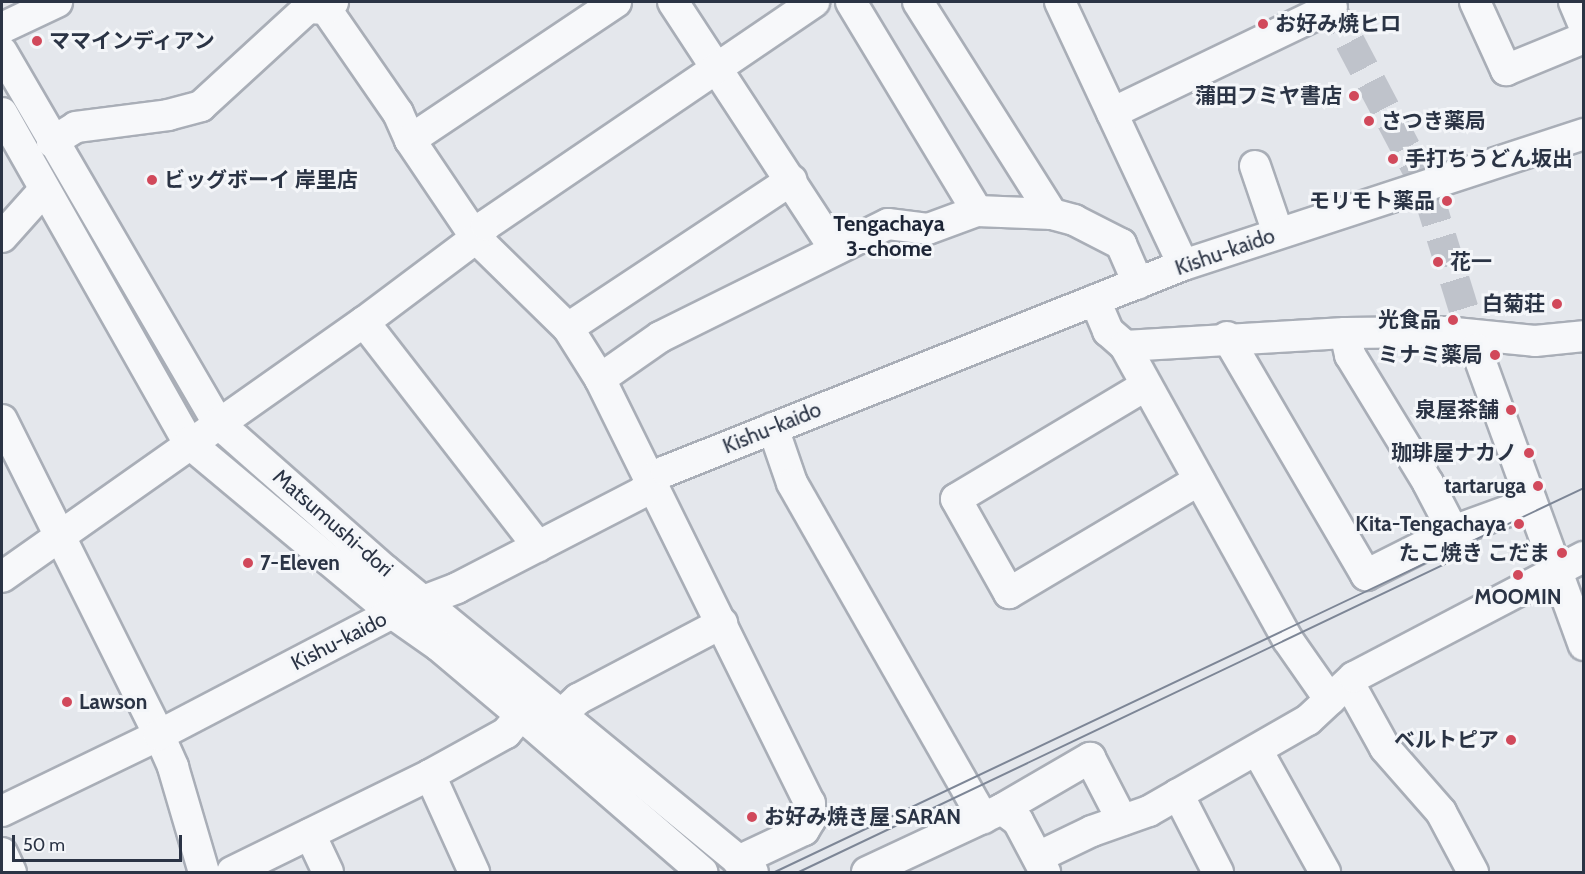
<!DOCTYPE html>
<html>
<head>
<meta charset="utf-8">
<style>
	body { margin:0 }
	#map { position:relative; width:1585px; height:874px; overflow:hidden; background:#e4e7ec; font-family:Cabin,"Noto Sans JP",sans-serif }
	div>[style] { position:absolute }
	.minor-tunnel>* { height:30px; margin-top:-15px; transform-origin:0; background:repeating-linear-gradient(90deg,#bfc3cb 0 30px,transparent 0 45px) }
	.roads { filter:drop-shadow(2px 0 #a9aeb7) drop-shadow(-2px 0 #a9aeb7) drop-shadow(0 2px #a9aeb7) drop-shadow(0 -2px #a9aeb7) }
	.minor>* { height:30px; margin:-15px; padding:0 15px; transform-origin:15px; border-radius:15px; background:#f7f8fa }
	.tram>* { height:1.5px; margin:-0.75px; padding:0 0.75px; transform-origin:0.75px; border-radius:0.75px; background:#7d8696 }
	.dots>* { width:16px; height:16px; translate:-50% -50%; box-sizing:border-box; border:3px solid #f4f6f9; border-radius:50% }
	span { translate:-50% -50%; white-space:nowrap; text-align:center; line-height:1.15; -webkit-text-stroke:6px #f4f6f9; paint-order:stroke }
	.poi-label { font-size:21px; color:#2b3445; font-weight:700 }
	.left { translate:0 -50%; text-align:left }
	.right { translate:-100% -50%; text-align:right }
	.street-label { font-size:21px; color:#2b3445 }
	.neighbourhood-label { font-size:22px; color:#1d2536; font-weight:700 }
	.frame { position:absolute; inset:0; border:3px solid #2b3445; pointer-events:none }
	.scale { position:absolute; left:12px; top:835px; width:170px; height:27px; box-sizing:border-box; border:3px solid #2b3445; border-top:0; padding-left:8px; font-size:18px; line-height:21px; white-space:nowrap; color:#2b3445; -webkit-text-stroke:4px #f4f6f9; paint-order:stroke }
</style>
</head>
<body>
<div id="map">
	<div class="minor-tunnel">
		<div style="left:1329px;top:2px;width:198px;rotate:62.3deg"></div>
		<div style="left:1428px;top:194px;width:162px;rotate:72.8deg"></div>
	</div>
	<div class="roads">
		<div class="minor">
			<div style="left:673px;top:2px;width:296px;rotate:56.8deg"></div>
			<div style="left:851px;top:2px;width:244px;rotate:58.9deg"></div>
			<div style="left:918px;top:2px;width:251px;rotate:57.7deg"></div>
			<div style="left:1060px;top:2px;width:290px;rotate:64.9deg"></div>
			<div style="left:1475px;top:2px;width:75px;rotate:65.5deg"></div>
			<div style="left:1506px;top:70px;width:84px;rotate:-22.3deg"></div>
			<div style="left:1574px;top:2px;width:25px;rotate:67deg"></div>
			<div style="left:326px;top:9px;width:126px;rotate:55.3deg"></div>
			<div style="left:398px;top:113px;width:30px;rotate:66deg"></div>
			<div style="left:410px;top:140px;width:118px;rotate:56deg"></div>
			<div style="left:476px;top:238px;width:129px;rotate:44.4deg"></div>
			<div style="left:568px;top:328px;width:60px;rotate:57.9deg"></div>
			<div style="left:600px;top:379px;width:473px;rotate:63.7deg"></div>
			<div style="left:810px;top:803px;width:17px;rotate:90deg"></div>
			<div style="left:810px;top:820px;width:12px;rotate:121deg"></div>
			<div style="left:804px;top:830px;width:73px;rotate:154.8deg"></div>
			<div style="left:2px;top:28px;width:61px;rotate:-25.3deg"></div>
			<div style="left:2px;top:52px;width:429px;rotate:59.8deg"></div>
			<div style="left:218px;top:423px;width:222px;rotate:41.4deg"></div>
			<div style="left:385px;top:570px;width:476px;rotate:39.4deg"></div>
			<div style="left:2px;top:113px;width:379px;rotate:60.5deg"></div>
			<div style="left:189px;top:443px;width:265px;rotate:39.9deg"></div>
			<div style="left:392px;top:613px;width:57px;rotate:35.1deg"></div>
			<div style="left:439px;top:646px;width:107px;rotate:40.1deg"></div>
			<div style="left:521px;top:715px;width:240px;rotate:40.9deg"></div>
			<div style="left:1112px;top:113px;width:244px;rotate:-25.7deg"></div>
			<div style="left:410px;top:140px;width:248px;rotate:-33.8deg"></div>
			<div style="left:52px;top:142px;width:28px;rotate:-32deg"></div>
			<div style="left:76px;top:127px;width:93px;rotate:-7.4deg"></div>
			<div style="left:168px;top:115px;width:34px;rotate:-15deg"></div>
			<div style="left:201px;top:106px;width:145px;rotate:-42.5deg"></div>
			<div style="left:308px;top:8px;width:18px;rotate:3deg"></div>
			<div style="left:326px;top:9px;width:10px;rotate:-45deg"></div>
			<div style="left:1255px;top:166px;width:71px;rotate:71.1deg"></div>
			<div style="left:2px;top:237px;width:63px;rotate:-48.2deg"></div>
			<div style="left:1095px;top:300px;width:34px;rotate:67deg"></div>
			<div style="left:1108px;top:331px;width:23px;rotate:41deg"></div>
			<div style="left:1125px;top:346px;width:336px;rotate:61deg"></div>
			<div style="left:1288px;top:640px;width:73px;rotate:55deg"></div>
			<div style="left:364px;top:322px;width:284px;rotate:52.2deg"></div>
			<div style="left:568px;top:328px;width:268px;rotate:-33.5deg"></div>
			<div style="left:1345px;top:333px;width:23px;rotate:77deg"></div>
			<div style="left:1350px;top:355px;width:150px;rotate:58.6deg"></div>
			<div style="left:1428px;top:483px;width:54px;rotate:62.5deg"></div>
			<div style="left:1227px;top:337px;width:276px;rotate:59.7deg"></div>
			<div style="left:1366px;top:575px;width:97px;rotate:-26.8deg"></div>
			<div style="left:1453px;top:531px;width:82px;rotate:-20deg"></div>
			<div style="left:1125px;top:346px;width:220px;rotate:-3.4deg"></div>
			<div style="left:1345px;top:333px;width:100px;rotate:-0.6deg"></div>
			<div style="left:1445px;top:332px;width:90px;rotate:5.7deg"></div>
			<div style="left:1535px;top:341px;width:49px;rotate:-5.8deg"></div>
			<div style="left:1476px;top:349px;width:315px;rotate:70deg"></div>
			<div style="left:600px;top:379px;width:73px;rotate:-35deg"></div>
			<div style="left:660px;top:337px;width:254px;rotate:-26.4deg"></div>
			<div style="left:888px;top:224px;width:40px;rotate:7.1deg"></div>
			<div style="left:928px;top:229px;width:52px;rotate:-20.2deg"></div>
			<div style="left:977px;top:211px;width:75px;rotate:2.3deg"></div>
			<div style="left:1052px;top:214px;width:23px;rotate:15deg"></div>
			<div style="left:1074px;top:220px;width:53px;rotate:27.1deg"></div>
			<div style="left:1121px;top:244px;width:43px;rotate:66.4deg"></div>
			<div style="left:1145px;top:386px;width:220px;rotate:149.1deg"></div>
			<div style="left:956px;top:499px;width:108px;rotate:60.6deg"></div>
			<div style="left:1009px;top:593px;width:221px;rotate:-30.7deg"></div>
			<div style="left:2px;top:420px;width:352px;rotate:63.5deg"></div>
			<div style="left:159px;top:735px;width:35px;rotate:66deg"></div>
			<div style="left:173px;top:767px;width:109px;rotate:73.6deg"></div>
			<div style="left:773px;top:428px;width:58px;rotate:70.9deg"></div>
			<div style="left:792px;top:483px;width:386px;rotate:60.3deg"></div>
			<div style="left:2px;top:577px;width:443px;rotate:-35.2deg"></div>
			<div style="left:364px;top:322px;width:140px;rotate:-36.9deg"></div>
			<div style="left:476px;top:238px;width:16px;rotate:-52deg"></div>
			<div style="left:486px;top:225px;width:397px;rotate:-34.2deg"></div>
			<div style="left:1349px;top:683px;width:74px;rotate:61deg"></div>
			<div style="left:1385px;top:748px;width:85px;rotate:48.8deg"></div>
			<div style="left:1441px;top:812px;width:68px;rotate:61.9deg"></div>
			<div style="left:563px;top:713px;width:21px;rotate:-43deg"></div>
			<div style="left:578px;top:699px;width:163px;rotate:-27.8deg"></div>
			<div style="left:1257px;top:750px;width:140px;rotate:60.9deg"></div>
			<div style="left:430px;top:775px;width:107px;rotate:65.6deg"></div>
			<div style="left:1178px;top:794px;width:88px;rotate:62.9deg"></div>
			<div style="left:1002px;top:809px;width:20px;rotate:37deg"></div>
			<div style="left:1018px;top:821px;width:58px;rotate:62.1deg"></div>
			<div style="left:2px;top:811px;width:174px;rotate:-25.8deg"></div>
			<div style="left:159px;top:735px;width:263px;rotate:-27.6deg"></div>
			<div style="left:392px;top:613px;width:70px;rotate:-21deg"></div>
			<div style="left:457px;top:588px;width:209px;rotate:-27.3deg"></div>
			<div style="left:643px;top:492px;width:17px;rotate:-57deg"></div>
			<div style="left:652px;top:478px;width:16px;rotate:-27deg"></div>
			<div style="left:666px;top:471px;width:557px;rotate:-21.72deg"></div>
			<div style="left:1183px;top:265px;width:422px;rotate:-18.1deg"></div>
			<div style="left:310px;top:834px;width:42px;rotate:64.7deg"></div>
			<div style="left:2px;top:853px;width:21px;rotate:65deg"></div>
			<div style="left:1038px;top:857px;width:60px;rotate:-25.7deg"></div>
			<div style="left:1092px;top:831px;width:60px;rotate:-19.3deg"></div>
			<div style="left:1149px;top:811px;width:183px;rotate:-29.8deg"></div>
			<div style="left:1308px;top:720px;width:63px;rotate:-43.1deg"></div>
			<div style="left:1354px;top:677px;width:259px;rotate:-27.6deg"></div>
			<div style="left:232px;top:872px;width:220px;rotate:-26.1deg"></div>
			<div style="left:430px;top:775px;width:87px;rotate:-28.9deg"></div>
			<div style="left:506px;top:733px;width:23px;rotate:-50deg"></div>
			<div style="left:867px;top:872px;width:149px;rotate:-25deg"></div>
			<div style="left:1002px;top:809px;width:102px;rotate:-30.1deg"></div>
			<div style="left:1090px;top:758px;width:70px;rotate:62.7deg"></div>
		</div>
	</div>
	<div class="tram">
		<div style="left:775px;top:872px;width:896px;rotate:-25.39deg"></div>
		<div style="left:799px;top:872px;width:755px;rotate:-25.48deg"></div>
	</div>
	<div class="dots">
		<div style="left:1263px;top:24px;background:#d1495b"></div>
		<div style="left:37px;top:41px;background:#d1495b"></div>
		<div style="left:1354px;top:96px;background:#d1495b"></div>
		<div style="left:1369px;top:121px;background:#d1495b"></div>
		<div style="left:1393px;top:159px;background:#d1495b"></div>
		<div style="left:152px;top:180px;background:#d1495b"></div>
		<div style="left:1447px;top:201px;background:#d1495b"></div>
		<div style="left:1438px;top:262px;background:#d1495b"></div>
		<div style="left:1557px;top:304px;background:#d1495b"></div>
		<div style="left:1453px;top:320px;background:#d1495b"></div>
		<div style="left:1495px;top:355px;background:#d1495b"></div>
		<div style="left:1511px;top:410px;background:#d1495b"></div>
		<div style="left:1529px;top:453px;background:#d1495b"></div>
		<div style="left:1538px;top:486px;background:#d1495b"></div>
		<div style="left:1519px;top:524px;background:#d1495b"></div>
		<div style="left:1562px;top:553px;background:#d1495b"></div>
		<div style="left:248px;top:563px;background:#d1495b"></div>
		<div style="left:1518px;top:575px;background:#d1495b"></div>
		<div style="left:67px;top:702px;background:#d1495b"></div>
		<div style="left:1511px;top:740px;background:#d1495b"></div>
		<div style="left:752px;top:817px;background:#d1495b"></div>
	</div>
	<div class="poi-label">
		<span class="left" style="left:1275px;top:24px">お好み焼ヒロ</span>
		<span class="left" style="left:49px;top:41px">ママインディアン</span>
		<span class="right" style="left:1342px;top:96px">蒲田フミヤ書店</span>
		<span class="left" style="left:1381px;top:121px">さつき薬局</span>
		<span class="left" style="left:1405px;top:159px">手打ちうどん坂出</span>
		<span class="left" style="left:164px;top:180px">ビッグボーイ 岸里店</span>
		<span class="right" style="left:1435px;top:201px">モリモト薬品</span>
		<span class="left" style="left:1450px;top:262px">花一</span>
		<span class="right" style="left:1545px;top:304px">白菊荘</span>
		<span class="right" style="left:1441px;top:320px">光食品</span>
		<span class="right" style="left:1483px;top:355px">ミナミ薬局</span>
		<span class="right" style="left:1499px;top:410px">泉屋茶舗</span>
		<span class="right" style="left:1517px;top:453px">珈琲屋ナカノ</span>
		<span class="right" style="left:1526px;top:486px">tartaruga</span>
		<span class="right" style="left:1506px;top:524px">Kita-Tengachaya</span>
		<span class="right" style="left:1550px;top:553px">たこ焼き こだま</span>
		<span class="left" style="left:260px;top:563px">7-Eleven</span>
		<span style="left:1518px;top:597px">MOOMIN</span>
		<span class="left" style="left:79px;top:702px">Lawson</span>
		<span class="right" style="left:1499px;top:740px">ベルトピア</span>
		<span class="left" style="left:764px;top:817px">お好み焼き屋 SARAN</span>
	</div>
	<div class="street-label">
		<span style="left:1225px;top:252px;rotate:-19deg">Kishu-kaido</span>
		<span style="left:772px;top:428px;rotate:-22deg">Kishu-kaido</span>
		<span style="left:333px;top:523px;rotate:41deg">Matsumushi-dori</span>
		<span style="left:339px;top:641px;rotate:-27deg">Kishu-kaido</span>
	</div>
	<div class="neighbourhood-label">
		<span style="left:889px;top:236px">Tengachaya<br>3-chome</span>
	</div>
	<div class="frame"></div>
	<div class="scale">50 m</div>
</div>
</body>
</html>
